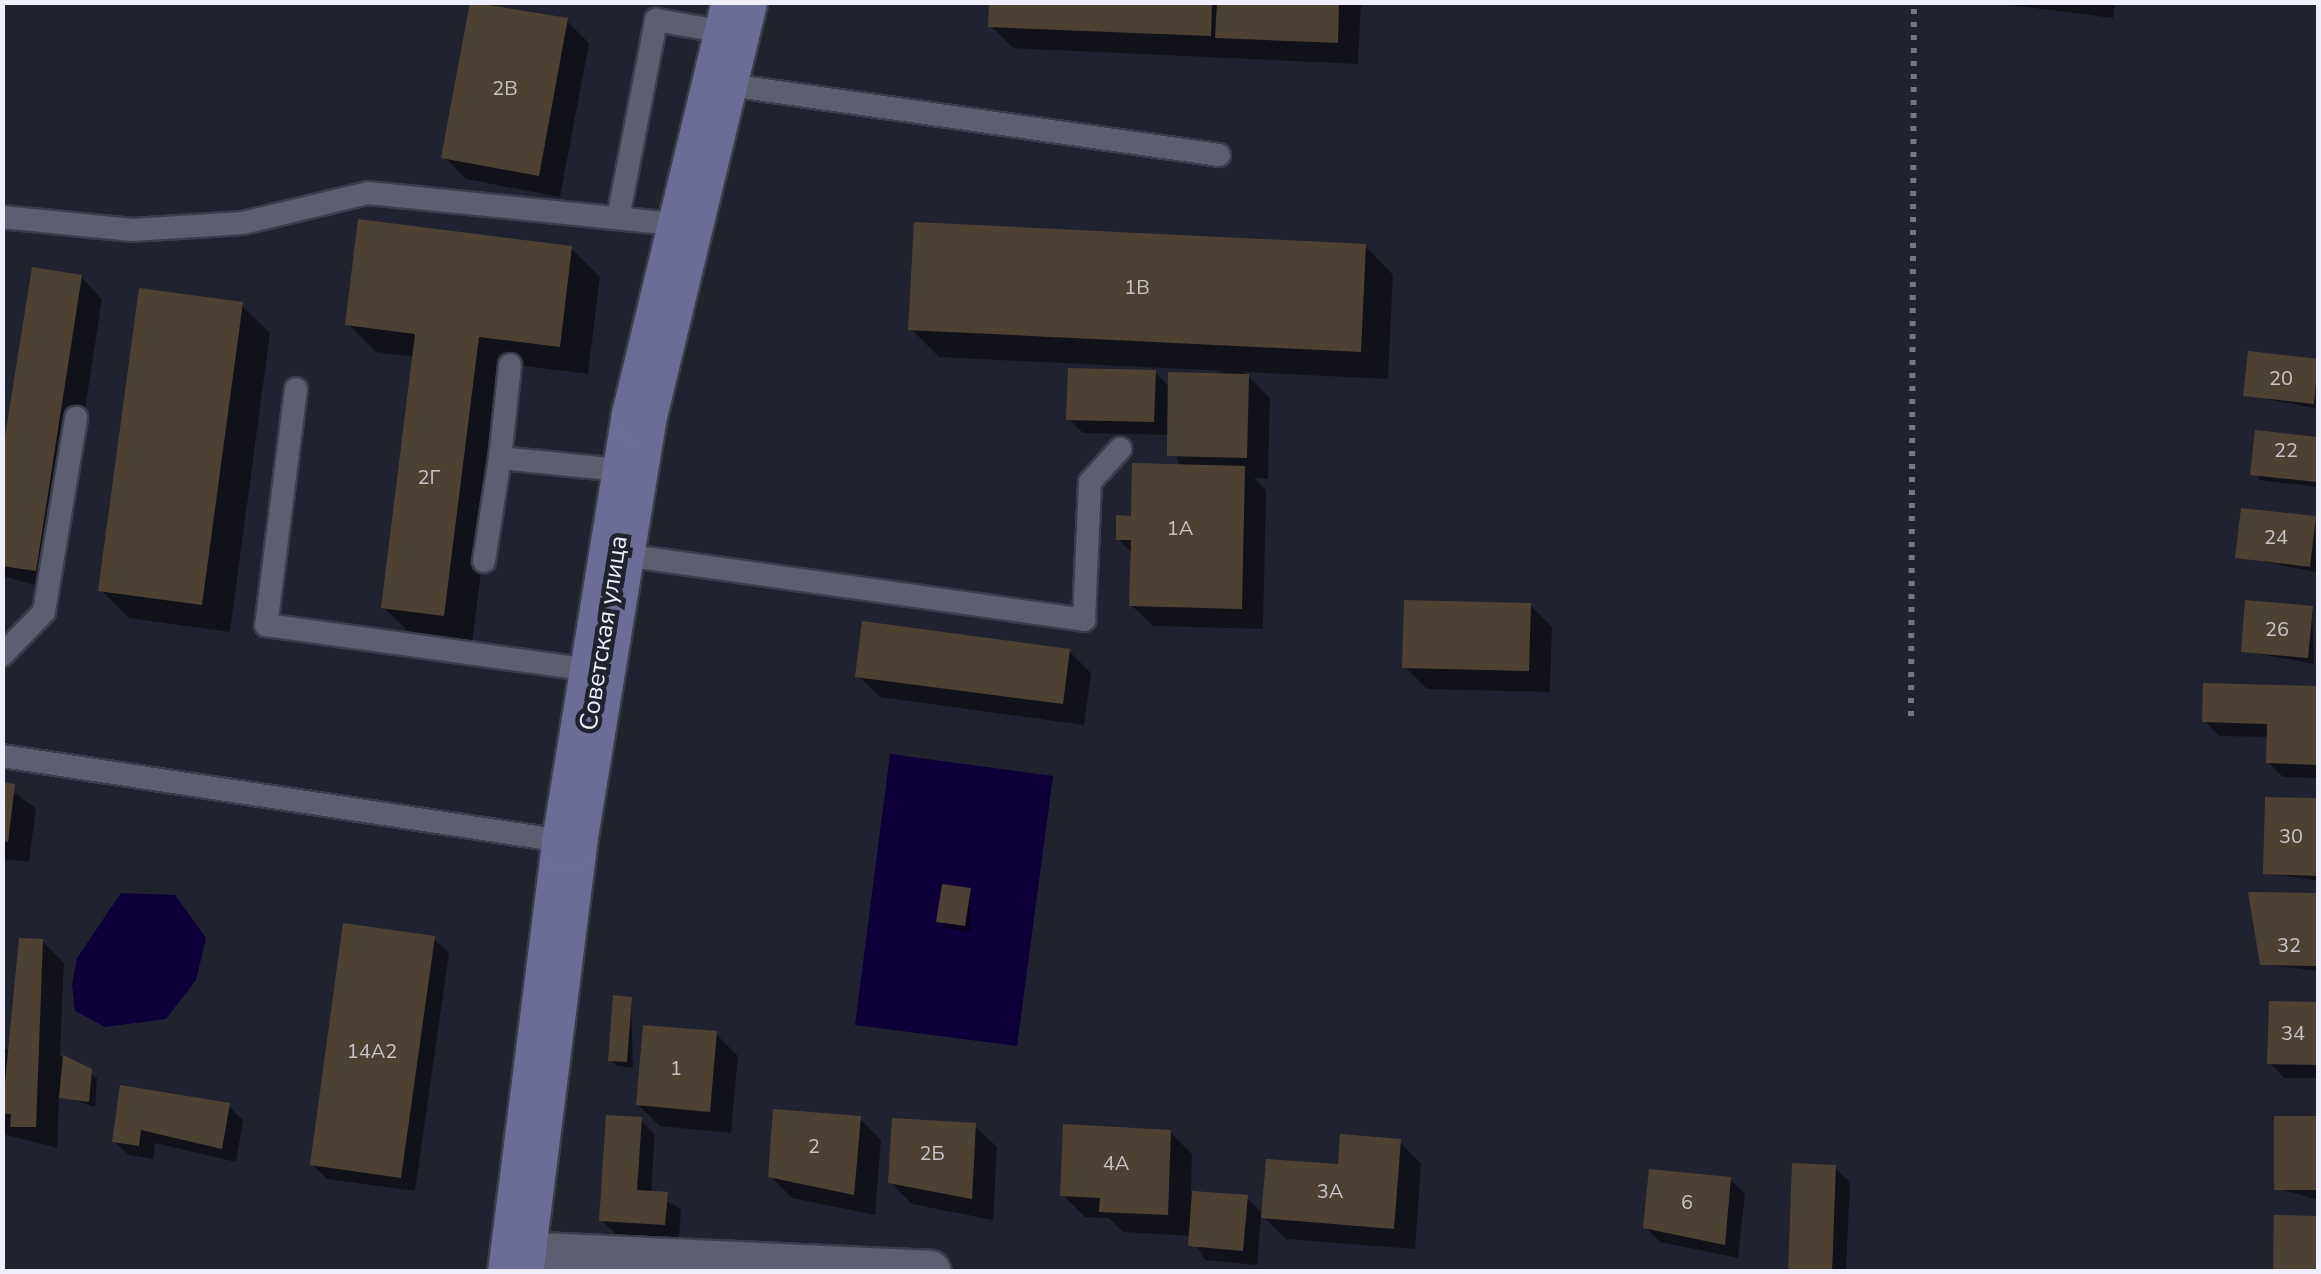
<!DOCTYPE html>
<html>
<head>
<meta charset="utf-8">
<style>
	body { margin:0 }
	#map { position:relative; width:2321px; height:1274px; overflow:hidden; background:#212230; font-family:"Nunito Sans",sans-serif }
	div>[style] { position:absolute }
	.water>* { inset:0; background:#0d0039 }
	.shadow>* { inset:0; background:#0007 }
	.building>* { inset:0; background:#4d4134 }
	.path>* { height:6px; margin-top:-3px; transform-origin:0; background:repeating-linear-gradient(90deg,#757683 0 5px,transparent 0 13px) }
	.roads { filter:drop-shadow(2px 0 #3c3d4a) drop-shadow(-2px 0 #3c3d4a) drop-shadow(0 2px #3c3d4a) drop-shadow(0 -2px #3c3d4a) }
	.service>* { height:22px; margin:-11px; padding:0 11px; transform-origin:11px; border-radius:11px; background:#5d5e70 }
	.minor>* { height:42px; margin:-21px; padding:0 21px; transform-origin:21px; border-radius:21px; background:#5d5e70 }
	.secondary>* { height:55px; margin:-27.5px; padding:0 27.5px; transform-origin:27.5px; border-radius:27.5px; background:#6b6d96 }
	span { translate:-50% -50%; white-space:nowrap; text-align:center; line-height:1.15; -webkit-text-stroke:9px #212230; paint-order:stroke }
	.number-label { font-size:20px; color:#c6c4c8 }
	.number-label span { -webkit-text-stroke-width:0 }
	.street-label { font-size:25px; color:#eeeffa }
	.frame { position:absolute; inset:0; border:5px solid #eeeffa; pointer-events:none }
</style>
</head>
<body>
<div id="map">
	<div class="water">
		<div style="clip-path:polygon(890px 754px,1053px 776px,1017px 1046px,855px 1025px)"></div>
		<div style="clip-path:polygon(121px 893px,175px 895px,206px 938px,196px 980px,166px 1019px,105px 1027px,75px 1011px,72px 985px,77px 958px)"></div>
	</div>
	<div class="shadow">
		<div style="clip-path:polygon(992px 2px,1361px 2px,1358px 64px,1013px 48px,991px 26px)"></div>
		<div style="clip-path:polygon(1987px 2px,2115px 2px,2113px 18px)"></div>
		<div style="clip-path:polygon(567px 21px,589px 43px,560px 197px,466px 179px,444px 157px)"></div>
		<div style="clip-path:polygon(1365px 246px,1393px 275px,1388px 379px,1244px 372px,1270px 398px,1268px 479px,1254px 478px,1266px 490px,1263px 629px,1153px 626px,1131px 605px,1133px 554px,1118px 539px,1180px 466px,1169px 435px,1083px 433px,1069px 419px,1155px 372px,1171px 389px,1224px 371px,939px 357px,911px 329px)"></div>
		<div style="clip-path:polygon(571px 248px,600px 277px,588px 374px,507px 364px,472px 643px,412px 635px,383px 607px,415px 357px,376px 352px,348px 324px)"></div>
		<div style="clip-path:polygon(81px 277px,102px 299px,57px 591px,2px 576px,2px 472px)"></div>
		<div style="clip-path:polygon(241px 305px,270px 333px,230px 632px,129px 618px,101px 590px)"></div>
		<div style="clip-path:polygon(2317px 362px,2318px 409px,2246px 395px)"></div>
		<div style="clip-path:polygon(2257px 433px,2318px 439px,2318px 487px,2259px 480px)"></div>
		<div style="clip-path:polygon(2315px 519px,2316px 572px,2238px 557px)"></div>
		<div style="clip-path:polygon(1530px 605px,1552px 627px,1550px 692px,1427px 689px,1405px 667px)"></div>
		<div style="clip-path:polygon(2312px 608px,2314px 664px,2243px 651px)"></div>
		<div style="clip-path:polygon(1069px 651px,1091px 673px,1084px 725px,880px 697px,858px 676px)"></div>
		<div style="clip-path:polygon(2206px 686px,2318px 689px,2318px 778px,2283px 777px,2268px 762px,2269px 737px,2219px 736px,2205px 721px)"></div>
		<div style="clip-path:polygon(2px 784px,36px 808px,29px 862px,2px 859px)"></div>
		<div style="clip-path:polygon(2267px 800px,2318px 801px,2318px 881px,2266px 873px)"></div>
		<div style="clip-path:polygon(970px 891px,971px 932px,946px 928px,939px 921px)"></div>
		<div style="clip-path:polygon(2251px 894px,2318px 895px,2318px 971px,2262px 964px)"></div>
		<div style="clip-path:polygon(434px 939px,449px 953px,415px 1191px,327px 1179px,312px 1164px)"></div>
		<div style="clip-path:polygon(42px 941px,64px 963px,60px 1056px,97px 1078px,95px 1107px,59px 1094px,57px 1148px,2px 1134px,2px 1049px,17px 1049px)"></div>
		<div style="clip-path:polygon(631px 999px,633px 1068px,617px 1066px,611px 1060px)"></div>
		<div style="clip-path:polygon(2271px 1003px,2318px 1005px,2318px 1078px,2284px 1078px,2270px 1063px)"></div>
		<div style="clip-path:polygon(716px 1034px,738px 1056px,731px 1133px,660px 1126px,638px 1105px)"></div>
		<div style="clip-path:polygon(123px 1088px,228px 1106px,243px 1120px,236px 1162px,155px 1143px,153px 1159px,129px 1155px,114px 1141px)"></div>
		<div style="clip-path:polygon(2277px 1118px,2318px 1119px,2318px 1200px,2276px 1188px)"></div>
		<div style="clip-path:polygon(860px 1119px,881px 1140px,875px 1215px,792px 1198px,770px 1176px)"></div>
		<div style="clip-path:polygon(640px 1120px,655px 1134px,651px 1193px,681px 1209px,679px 1238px,616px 1234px,601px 1220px)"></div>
		<div style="clip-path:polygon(975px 1126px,997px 1147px,993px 1220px,912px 1204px,890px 1182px)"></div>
		<div style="clip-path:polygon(1170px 1132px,1192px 1154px,1191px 1193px,1247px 1198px,1264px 1215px,1400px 1142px,1421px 1164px,1415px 1249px,1286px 1239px,1261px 1215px,1257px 1265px,1205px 1260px,1191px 1236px,1123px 1232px,1109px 1218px,1085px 1217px,1063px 1195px)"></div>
		<div style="clip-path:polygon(1835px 1168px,1850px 1182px,1846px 1272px,1790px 1272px)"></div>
		<div style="clip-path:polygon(1730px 1179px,1745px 1194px,1738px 1258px,1660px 1242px,1645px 1227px)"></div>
	</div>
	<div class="building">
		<div style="clip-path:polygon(470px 2px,568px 18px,539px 176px,441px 158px)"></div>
		<div style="clip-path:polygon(989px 2px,1212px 2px,1211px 36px,988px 27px)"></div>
		<div style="clip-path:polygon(1217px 2px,1339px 2px,1338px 43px,1215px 38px)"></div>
		<div style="clip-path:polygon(358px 219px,572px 246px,560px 347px,479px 337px,444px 616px,381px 608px,415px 334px,345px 325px)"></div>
		<div style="clip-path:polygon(914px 222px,1366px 244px,1361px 352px,908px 330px)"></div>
		<div style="clip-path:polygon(32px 267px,82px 275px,36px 571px,2px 566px,2px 455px)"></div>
		<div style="clip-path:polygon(139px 288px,243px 302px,202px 605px,98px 591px)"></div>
		<div style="clip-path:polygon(2248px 351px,2318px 359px,2314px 404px,2243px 396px)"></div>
		<div style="clip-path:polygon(1068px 368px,1156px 370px,1154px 422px,1066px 420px)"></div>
		<div style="clip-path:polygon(1168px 372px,1249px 374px,1247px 458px,1167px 456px)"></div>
		<div style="clip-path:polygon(2255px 430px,2318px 437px,2317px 482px,2250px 475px)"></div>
		<div style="clip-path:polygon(1132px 463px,1245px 466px,1242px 609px,1129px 606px,1131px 540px,1116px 540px,1116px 515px,1131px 516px)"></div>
		<div style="clip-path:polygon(2241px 508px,2316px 516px,2310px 567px,2235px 558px)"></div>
		<div style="clip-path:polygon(1404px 600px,1531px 603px,1529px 671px,1402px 668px)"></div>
		<div style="clip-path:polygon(2245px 600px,2313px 606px,2308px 658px,2241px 652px)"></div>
		<div style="clip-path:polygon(862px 621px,1070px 649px,1063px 704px,855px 677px)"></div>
		<div style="clip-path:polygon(2203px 683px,2318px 686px,2318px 765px,2266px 763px,2267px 724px,2202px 722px)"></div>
		<div style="clip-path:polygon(2px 782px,15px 784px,8px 842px,2px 841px)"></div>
		<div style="clip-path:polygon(2265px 797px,2318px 798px,2318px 876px,2263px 874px)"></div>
		<div style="clip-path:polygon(942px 884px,971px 888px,965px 926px,936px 922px)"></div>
		<div style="clip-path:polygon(2248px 892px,2318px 893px,2318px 966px,2260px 965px)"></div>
		<div style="clip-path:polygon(343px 923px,435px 936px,401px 1178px,310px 1165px)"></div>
		<div style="clip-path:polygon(19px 938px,43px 939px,36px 1127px,10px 1127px,11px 1114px,2px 1114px)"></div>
		<div style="clip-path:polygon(613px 995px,632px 997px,627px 1062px,608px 1061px)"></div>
		<div style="clip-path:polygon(2269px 1001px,2318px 1002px,2318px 1065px,2267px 1064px)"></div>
		<div style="clip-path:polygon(643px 1025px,717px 1031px,710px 1112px,636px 1105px)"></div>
		<div style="clip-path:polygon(63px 1055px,92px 1069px,89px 1102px,59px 1098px)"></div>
		<div style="clip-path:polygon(120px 1085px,230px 1103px,222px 1149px,141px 1130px,139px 1146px,112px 1142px)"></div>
		<div style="clip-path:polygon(773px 1109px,861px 1116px,854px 1195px,768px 1177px)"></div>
		<div style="clip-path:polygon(606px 1115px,642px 1117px,637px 1190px,668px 1192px,665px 1225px,599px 1221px)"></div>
		<div style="clip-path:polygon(2274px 1116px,2318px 1116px,2318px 1190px,2274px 1190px)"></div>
		<div style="clip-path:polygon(892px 1118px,976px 1123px,972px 1199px,888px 1183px)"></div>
		<div style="clip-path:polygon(1063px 1124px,1171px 1130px,1168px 1215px,1099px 1212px,1100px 1198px,1060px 1196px)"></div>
		<div style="clip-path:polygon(1340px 1134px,1401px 1139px,1394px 1229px,1261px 1218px,1266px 1159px,1338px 1164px)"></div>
		<div style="clip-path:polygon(1792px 1163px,1836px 1165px,1832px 1272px,1788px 1272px)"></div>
		<div style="clip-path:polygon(1649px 1169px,1731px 1177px,1725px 1245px,1643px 1228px)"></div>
		<div style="clip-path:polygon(1192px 1191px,1248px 1195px,1243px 1251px,1188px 1246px)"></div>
		<div style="clip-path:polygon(2274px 1215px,2318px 1216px,2318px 1272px,2273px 1272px)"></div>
	</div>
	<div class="path">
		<div style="left:1911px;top:716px;width:714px;rotate:-89.76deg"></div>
	</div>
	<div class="roads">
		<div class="service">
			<div style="left:722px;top:84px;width:502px;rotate:8.13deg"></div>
			<div style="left:2px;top:217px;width:131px;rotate:5.7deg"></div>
			<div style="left:132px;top:230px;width:111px;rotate:-3.6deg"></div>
			<div style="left:243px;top:223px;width:129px;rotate:-13.5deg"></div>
			<div style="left:368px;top:193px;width:319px;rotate:5.8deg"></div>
			<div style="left:618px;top:218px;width:202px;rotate:-79.1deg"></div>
			<div style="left:656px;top:20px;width:76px;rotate:9.8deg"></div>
			<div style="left:510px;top:365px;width:94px;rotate:96.1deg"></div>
			<div style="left:500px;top:458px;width:132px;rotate:5.7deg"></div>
			<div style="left:296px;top:389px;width:238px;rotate:97.2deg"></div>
			<div style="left:266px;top:625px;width:334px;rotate:7.9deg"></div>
			<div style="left:616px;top:554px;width:473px;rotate:8deg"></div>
			<div style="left:1084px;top:620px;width:138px;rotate:-87.5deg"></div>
			<div style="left:1090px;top:482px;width:45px;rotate:-47.7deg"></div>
			<div style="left:484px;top:561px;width:104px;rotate:-81.2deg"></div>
			<div style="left:2px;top:655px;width:60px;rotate:-45.7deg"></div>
			<div style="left:44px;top:612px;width:197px;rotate:-80.6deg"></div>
			<div style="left:2px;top:756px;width:573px;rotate:8.62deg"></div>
		</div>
		<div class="minor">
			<div style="left:517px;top:1253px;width:413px;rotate:2.6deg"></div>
		</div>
		<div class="secondary">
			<div style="left:515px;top:1272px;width:433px;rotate:-82.8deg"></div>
			<div style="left:569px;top:842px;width:433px;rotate:-80.7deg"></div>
			<div style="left:639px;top:415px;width:425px;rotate:-76.4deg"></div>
		</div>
	</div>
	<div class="number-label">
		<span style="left:505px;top:88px">2В</span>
		<span style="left:1137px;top:287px">1В</span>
		<span style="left:2281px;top:378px">20</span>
		<span style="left:2286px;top:450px">22</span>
		<span style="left:429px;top:477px">2Г</span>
		<span style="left:1180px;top:528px">1А</span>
		<span style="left:2276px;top:537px">24</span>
		<span style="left:2277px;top:629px">26</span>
		<span style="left:2291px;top:836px">30</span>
		<span style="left:2289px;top:945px">32</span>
		<span style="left:2293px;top:1033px">34</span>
		<span style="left:372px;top:1051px">14А2</span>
		<span style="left:676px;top:1068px">1</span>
		<span style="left:814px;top:1146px">2</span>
		<span style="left:932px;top:1153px">2Б</span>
		<span style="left:1116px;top:1163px">4А</span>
		<span style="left:1330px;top:1191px">3А</span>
		<span style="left:1687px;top:1202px">6</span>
	</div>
	<div class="street-label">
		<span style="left:604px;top:633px;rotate:-81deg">Советская улица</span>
	</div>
	<div class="frame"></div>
</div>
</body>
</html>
